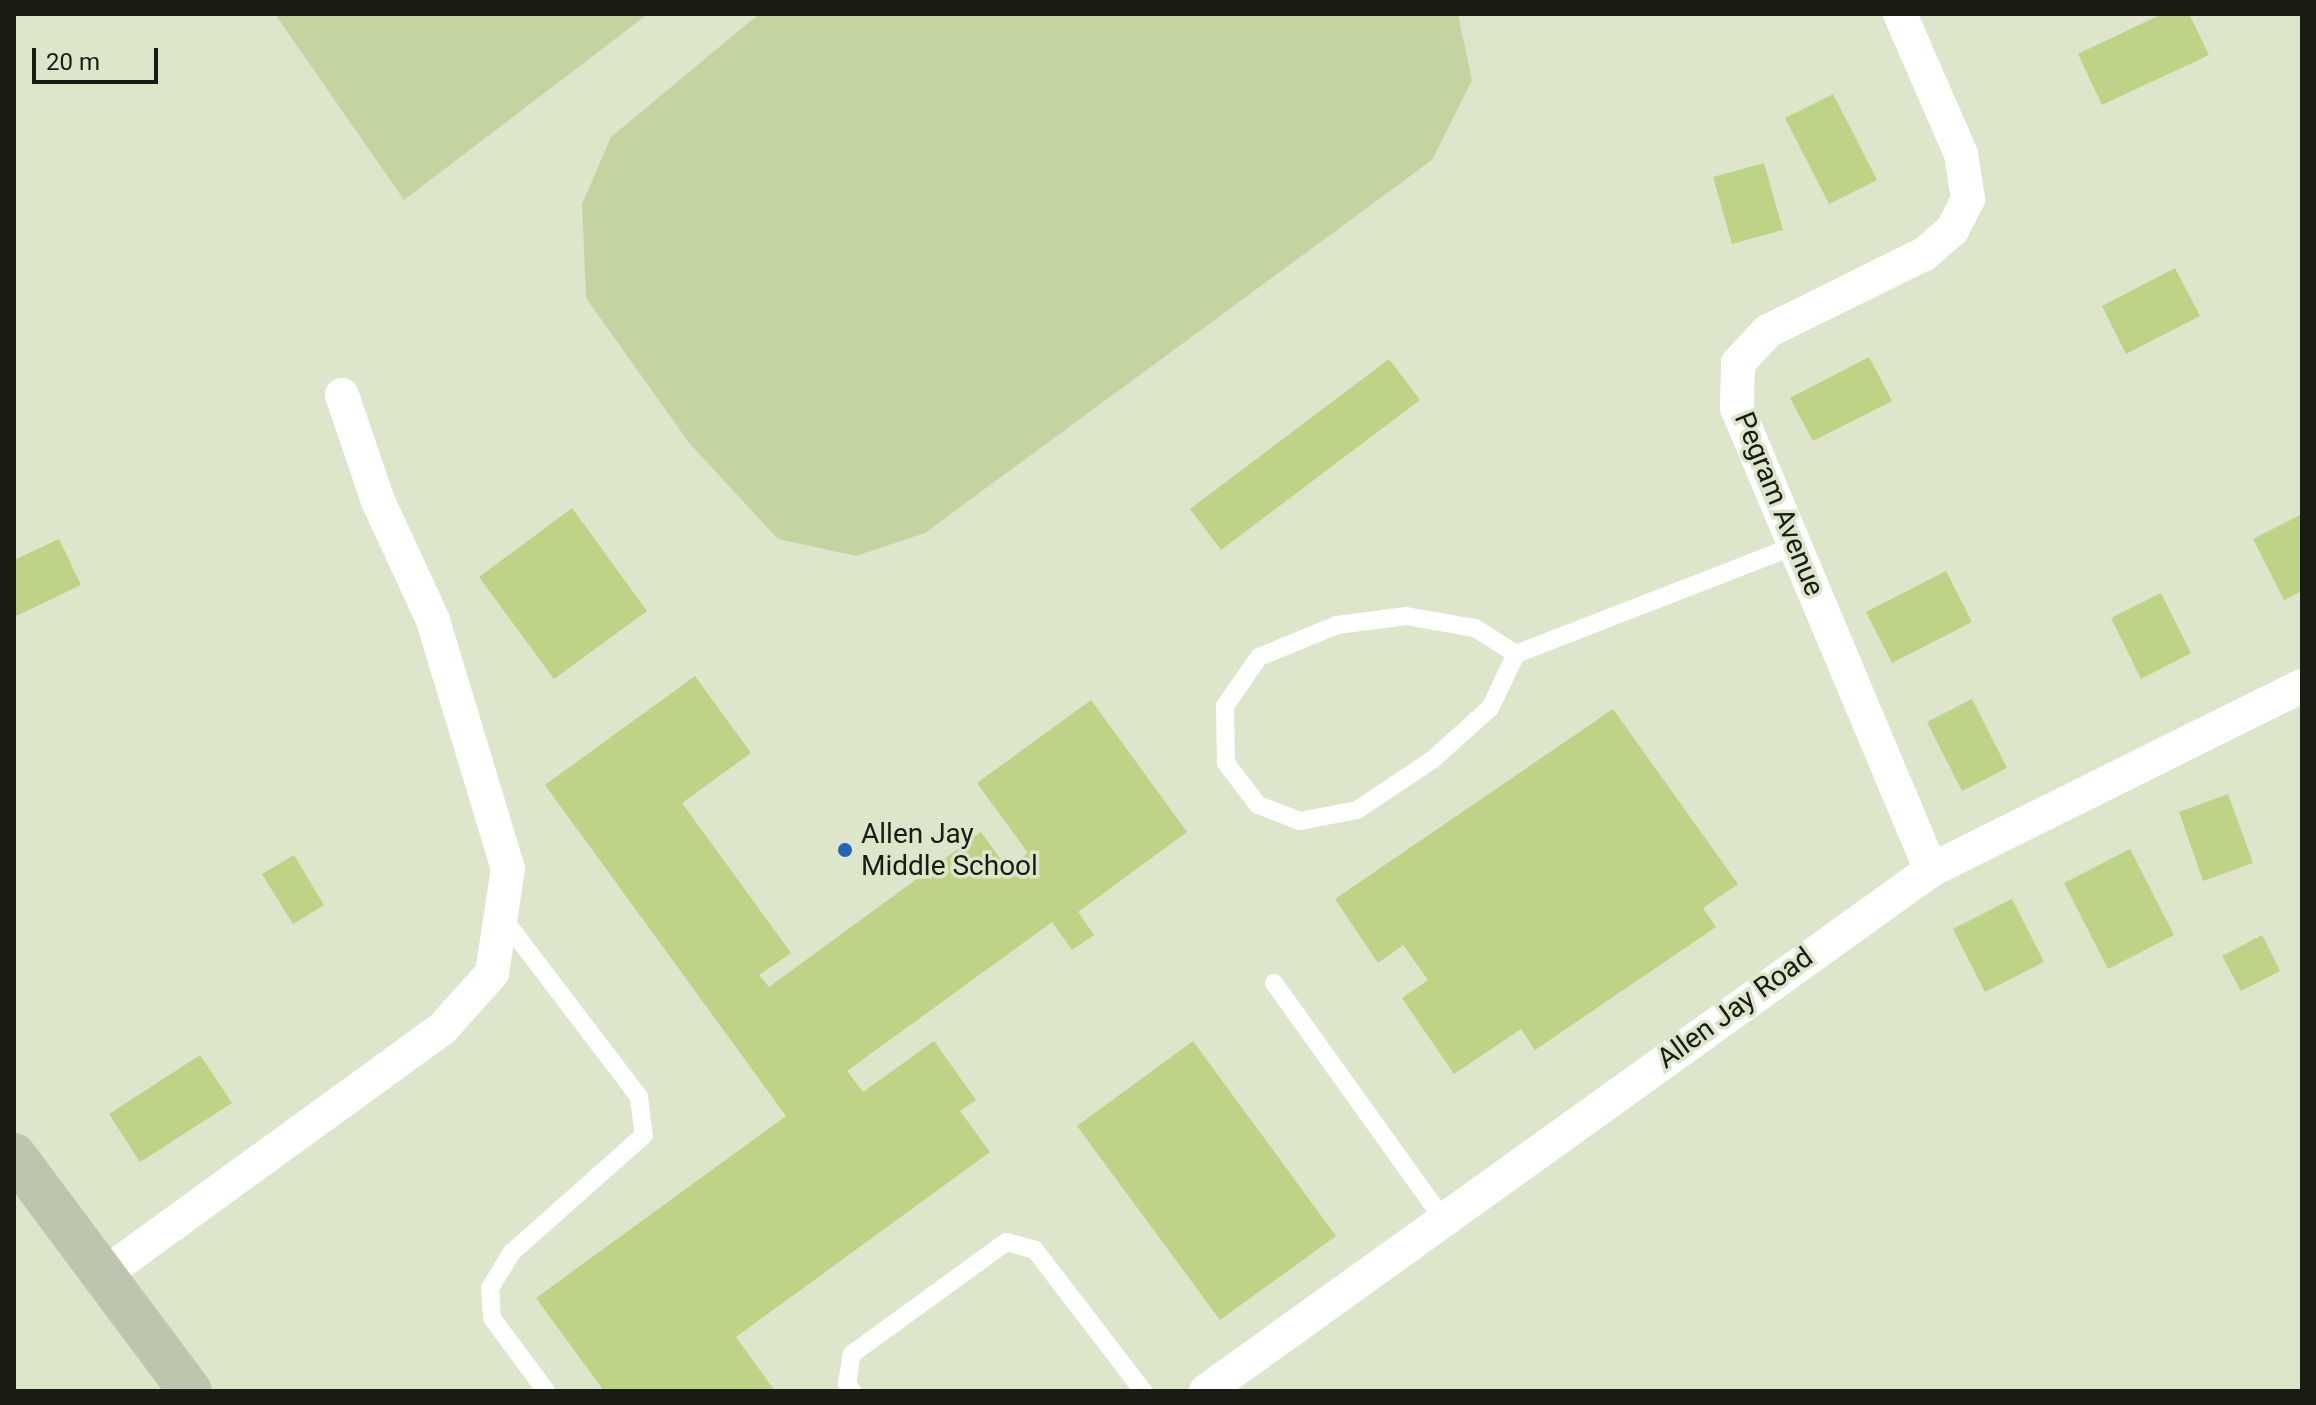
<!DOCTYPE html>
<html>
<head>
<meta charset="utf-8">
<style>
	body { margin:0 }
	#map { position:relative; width:2316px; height:1405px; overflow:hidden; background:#dde6cb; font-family:Roboto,sans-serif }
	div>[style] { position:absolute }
	.green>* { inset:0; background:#c4d4a1 }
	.building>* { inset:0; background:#bdd385 }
	.service>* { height:18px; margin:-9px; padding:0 9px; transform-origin:9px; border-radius:9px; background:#fff }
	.minor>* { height:34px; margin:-17px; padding:0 17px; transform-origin:17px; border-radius:17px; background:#fff }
	.secondary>* { height:44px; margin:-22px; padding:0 22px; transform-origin:22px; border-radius:22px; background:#bec5ae }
	.dots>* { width:22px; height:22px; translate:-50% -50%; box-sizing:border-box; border:4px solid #dde6cb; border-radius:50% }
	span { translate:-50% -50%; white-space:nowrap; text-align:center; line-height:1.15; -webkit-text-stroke:7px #dde6cb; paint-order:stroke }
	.street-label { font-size:28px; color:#191c12 }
	.poi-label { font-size:28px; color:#191c12 }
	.left { translate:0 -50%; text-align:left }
	.frame { position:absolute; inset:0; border:16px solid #191c12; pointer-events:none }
	.scale { position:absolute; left:32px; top:48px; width:126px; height:36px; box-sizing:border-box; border:4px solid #191c12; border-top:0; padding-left:10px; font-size:24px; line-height:28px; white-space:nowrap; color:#191c12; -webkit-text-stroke:6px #dde6cb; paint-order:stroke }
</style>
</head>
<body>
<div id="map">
	<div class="green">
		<div style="clip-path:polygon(275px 14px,648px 14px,404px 200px)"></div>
		<div style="clip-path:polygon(759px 14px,1458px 14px,1472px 80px,1432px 160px,925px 533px,856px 556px,778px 539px,690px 444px,586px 298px,582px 204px,611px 137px)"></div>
	</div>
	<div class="building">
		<div style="clip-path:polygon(2162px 14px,2189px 14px,2209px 55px,2102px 105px,2078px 54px)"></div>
		<div style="clip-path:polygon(1833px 94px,1877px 180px,1829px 204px,1785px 118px)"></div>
		<div style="clip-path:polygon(1764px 163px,1783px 230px,1732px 244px,1713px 177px)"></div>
		<div style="clip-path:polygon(2175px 268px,2200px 316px,2126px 354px,2102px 306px)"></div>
		<div style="clip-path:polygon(1869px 357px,1892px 401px,1813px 441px,1790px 398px)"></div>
		<div style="clip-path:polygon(1389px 359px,1420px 400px,1221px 550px,1190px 509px)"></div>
		<div style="clip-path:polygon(572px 508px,647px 611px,554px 679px,479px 577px)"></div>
		<div style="clip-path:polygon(2302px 514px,2302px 591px,2284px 600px,2253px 539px)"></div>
		<div style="clip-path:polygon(59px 539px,81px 585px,14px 617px,14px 560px)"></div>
		<div style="clip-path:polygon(1946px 571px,1972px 622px,1892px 663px,1866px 612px)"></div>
		<div style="clip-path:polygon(2161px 593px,2191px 653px,2141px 679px,2111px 618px)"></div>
		<div style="clip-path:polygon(695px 676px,751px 753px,682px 803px,791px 953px,759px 975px,769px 987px,981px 832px,1007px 868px,1028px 853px,977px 783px,1091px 700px,1187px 832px,1078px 912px,1094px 935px,1072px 950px,1052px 922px,847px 1071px,863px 1092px,934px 1041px,976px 1100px,960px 1111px,990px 1152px,736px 1337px,775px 1391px,604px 1391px,536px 1298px,786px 1116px,545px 785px)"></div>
		<div style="clip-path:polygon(1972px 699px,2007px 768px,1962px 791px,1927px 722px)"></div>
		<div style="clip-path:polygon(1613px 709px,1738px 884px,1703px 908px,1716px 927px,1535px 1050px,1521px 1029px,1454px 1074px,1402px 998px,1428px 980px,1403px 945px,1378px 963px,1335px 899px)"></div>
		<div style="clip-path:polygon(2228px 794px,2253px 863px,2203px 881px,2179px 812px)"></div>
		<div style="clip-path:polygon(2130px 849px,2174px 935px,2108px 969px,2064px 883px)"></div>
		<div style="clip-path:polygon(294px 855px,324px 905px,293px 924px,262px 874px)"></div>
		<div style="clip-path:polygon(2012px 899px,2044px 962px,1985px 992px,1953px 929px)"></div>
		<div style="clip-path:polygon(2262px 935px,2280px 971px,2241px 991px,2222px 956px)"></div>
		<div style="clip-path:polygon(1193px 1041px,1336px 1236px,1220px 1320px,1077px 1126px)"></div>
		<div style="clip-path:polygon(200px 1055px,232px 1103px,140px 1162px,109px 1114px)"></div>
	</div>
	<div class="service">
		<div style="left:1516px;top:654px;width:60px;rotate:115.7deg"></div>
		<div style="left:1490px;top:708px;width:78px;rotate:138.1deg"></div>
		<div style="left:1432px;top:760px;width:90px;rotate:146.3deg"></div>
		<div style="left:1357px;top:810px;width:58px;rotate:169.1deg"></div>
		<div style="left:1300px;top:821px;width:45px;rotate:-159.1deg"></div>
		<div style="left:1258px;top:805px;width:53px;rotate:-127.3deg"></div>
		<div style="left:1226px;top:763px;width:57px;rotate:-91deg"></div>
		<div style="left:1225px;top:706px;width:60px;rotate:-55.2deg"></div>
		<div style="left:1259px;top:657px;width:84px;rotate:-22.3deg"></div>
		<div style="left:1337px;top:625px;width:70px;rotate:-7.4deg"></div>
		<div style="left:1406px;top:616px;width:70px;rotate:9.9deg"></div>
		<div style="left:1475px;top:628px;width:49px;rotate:32.4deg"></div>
		<div style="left:1516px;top:654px;width:299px;rotate:-21.2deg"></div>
		<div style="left:502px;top:917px;width:226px;rotate:52.7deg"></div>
		<div style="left:639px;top:1097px;width:38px;rotate:83deg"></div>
		<div style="left:644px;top:1135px;width:176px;rotate:138.4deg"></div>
		<div style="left:512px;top:1252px;width:42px;rotate:121.4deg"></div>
		<div style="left:490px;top:1288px;width:30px;rotate:86deg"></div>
		<div style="left:492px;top:1318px;width:91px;rotate:53.5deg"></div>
		<div style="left:1274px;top:983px;width:290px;rotate:54.4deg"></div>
		<div style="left:852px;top:1391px;width:9px;rotate:-126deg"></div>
		<div style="left:847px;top:1384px;width:30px;rotate:-81deg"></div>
		<div style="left:852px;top:1354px;width:190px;rotate:-36deg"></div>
		<div style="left:1006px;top:1242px;width:30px;rotate:15deg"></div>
		<div style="left:1035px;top:1250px;width:178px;rotate:52.5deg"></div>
	</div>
	<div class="minor">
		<div style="left:1900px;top:14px;width:153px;rotate:66.5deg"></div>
		<div style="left:1961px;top:154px;width:46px;rotate:81.2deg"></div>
		<div style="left:1968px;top:199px;width:35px;rotate:117deg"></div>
		<div style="left:1952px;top:230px;width:37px;rotate:139deg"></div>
		<div style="left:1924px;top:254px;width:174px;rotate:153.7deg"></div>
		<div style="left:1768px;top:331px;width:44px;rotate:133.2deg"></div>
		<div style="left:1738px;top:363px;width:45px;rotate:91.3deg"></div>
		<div style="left:1737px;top:408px;width:501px;rotate:67.22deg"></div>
		<div style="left:103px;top:1275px;width:420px;rotate:-36deg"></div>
		<div style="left:443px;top:1028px;width:74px;rotate:-48.3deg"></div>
		<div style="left:492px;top:973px;width:105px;rotate:-81.3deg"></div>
		<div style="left:508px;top:869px;width:260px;rotate:-106.8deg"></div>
		<div style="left:433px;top:620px;width:131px;rotate:-114.8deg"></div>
		<div style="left:378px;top:501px;width:112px;rotate:-108.8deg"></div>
		<div style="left:1206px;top:1391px;width:893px;rotate:-35.7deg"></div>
		<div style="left:1931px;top:870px;width:414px;rotate:-26.4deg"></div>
	</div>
	<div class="secondary">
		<div style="left:14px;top:1155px;width:294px;rotate:53.3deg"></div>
	</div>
	<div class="dots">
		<div style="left:845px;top:850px;background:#2365b6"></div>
	</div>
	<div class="street-label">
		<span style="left:1779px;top:504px;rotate:68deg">Pegram Avenue</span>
		<span style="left:1735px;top:1008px;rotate:-36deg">Allen Jay Road</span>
	</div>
	<div class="poi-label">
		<span class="left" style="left:861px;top:850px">Allen Jay<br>Middle School</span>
	</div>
	<div class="frame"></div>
	<div class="scale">20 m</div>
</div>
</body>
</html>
